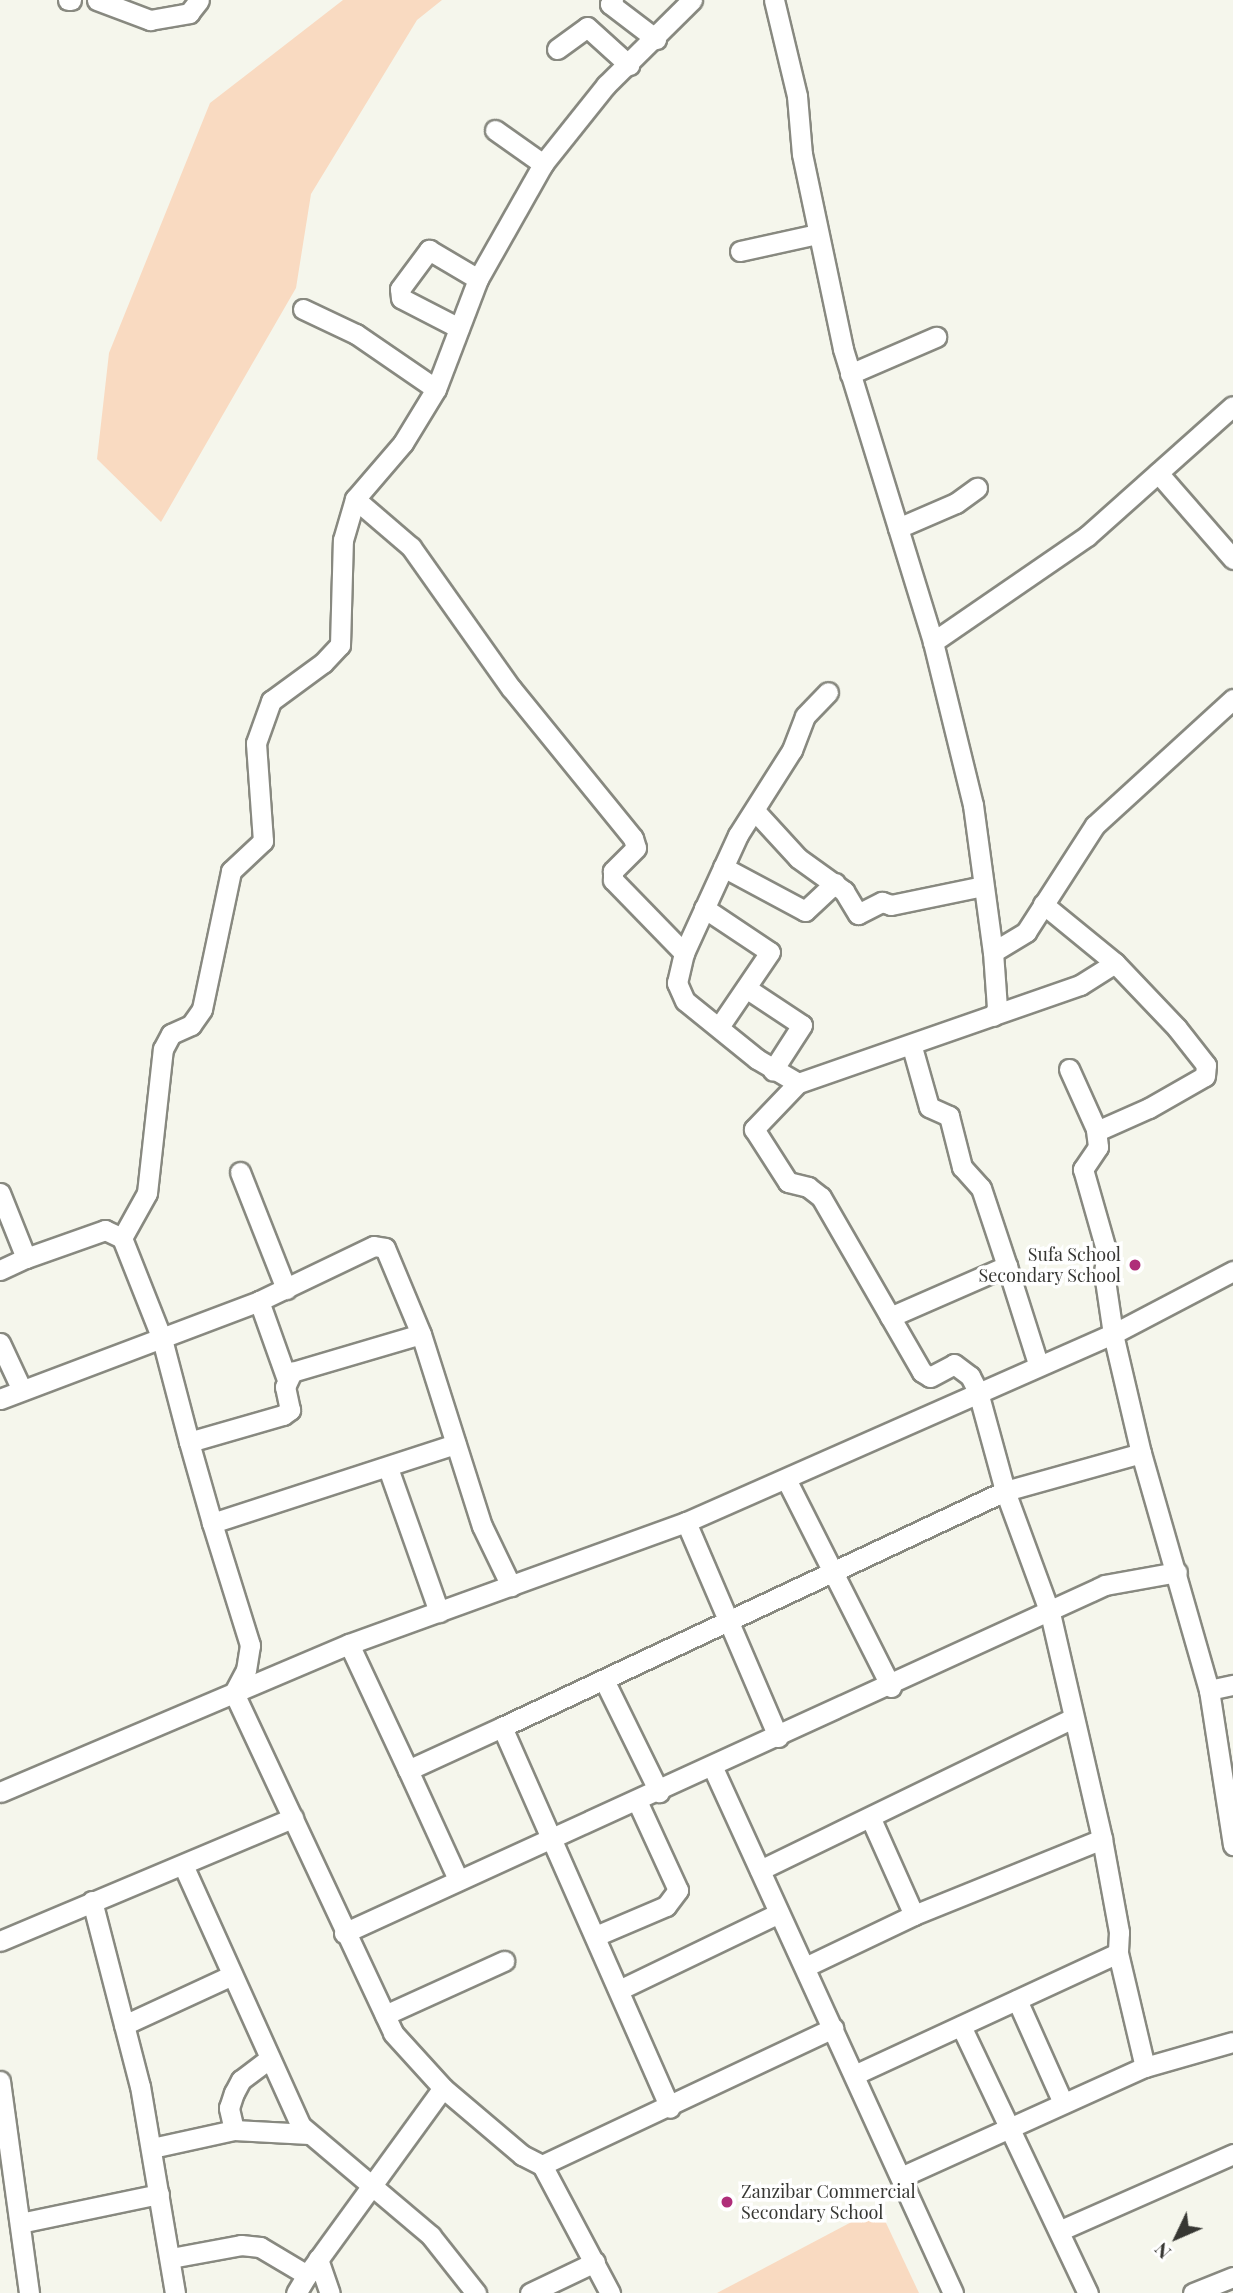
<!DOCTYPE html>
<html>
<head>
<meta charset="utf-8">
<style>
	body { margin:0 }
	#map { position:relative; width:1233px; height:2293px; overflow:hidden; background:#f5f6ec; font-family:"Playfair Display",serif }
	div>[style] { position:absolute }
	.green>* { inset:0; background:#f9dac1 }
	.roads { filter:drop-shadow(2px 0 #888980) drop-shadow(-2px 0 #888980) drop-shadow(0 2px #888980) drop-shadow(0 -2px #888980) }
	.minor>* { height:19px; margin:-9.5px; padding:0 9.5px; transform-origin:9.5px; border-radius:9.5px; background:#fff }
	.dots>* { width:19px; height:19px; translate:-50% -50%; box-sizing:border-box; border:4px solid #fff; border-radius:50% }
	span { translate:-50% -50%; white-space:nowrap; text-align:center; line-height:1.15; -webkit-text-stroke:7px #fff; paint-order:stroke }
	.poi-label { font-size:18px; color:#373733 }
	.right { translate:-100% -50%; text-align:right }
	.left { translate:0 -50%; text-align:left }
	.north { position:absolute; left:1142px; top:2202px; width:70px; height:70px; -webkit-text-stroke:5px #fff; paint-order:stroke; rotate:226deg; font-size:19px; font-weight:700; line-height:28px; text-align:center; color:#373733 }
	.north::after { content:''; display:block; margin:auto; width:24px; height:32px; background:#373733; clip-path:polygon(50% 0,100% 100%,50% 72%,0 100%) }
</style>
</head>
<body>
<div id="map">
	<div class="green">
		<div style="clip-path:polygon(343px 0,442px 0,417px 20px,311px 194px,296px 288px,161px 522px,97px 459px,109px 353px,210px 103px)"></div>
		<div style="clip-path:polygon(879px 2208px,919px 2293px,717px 2293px,878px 2208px)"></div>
	</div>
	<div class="roads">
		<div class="minor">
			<div style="left:68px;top:0;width:3px"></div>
			<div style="left:97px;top:0;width:57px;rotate:20.7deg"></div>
			<div style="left:150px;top:20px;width:40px;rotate:-10deg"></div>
			<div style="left:189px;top:13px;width:16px;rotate:-52deg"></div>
			<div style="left:613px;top:0;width:5px;rotate:127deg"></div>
			<div style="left:610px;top:4px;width:58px;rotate:37.3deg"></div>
			<div style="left:774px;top:0;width:99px;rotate:76.5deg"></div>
			<div style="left:797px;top:96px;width:58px;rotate:85.1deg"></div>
			<div style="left:802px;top:154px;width:199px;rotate:78.1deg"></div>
			<div style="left:843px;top:349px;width:307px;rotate:72.9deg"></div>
			<div style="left:933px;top:642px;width:168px;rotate:76.2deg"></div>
			<div style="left:973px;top:805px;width:148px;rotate:82.3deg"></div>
			<div style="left:993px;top:952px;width:56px;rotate:85.9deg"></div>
			<div style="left:997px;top:1008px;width:9px;rotate:117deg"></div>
			<div style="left:557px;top:49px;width:37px;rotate:-36deg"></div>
			<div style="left:587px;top:27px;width:57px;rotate:42.1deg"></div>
			<div style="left:495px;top:130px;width:59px;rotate:35.3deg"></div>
			<div style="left:740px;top:251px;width:79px;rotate:-12.4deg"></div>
			<div style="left:303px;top:309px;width:59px;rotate:25.3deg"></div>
			<div style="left:356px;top:334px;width:97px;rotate:34.5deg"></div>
			<div style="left:459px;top:328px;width:65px;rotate:-152.7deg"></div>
			<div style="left:401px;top:298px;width:9px;rotate:-96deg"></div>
			<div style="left:400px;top:289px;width:49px;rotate:-53.4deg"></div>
			<div style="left:429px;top:250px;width:57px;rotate:30.6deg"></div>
			<div style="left:850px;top:374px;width:94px;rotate:-23.3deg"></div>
			<div style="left:1158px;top:473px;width:114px;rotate:48.9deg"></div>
			<div style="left:355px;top:499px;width:74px;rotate:40.6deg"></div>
			<div style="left:411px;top:547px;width:173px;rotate:54.7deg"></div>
			<div style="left:511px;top:688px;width:193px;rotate:50.9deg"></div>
			<div style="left:633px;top:838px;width:10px;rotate:73deg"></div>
			<div style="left:636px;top:848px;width:33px;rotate:135deg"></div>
			<div style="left:613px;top:871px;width:9px;rotate:90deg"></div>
			<div style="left:613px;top:880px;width:102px;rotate:45.8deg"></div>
			<div style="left:898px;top:528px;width:63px;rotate:-23.3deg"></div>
			<div style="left:956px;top:503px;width:26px;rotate:-36deg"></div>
			<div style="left:933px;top:642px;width:187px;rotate:-34.5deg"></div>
			<div style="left:1087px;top:536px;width:195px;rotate:-41.7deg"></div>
			<div style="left:755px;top:811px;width:64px;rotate:47.5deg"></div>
			<div style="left:798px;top:858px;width:57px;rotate:35.7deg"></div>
			<div style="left:844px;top:891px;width:27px;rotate:59deg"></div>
			<div style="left:858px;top:914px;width:27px;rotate:-27deg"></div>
			<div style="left:882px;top:902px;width:9px;rotate:18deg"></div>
			<div style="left:891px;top:905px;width:94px;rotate:-11.7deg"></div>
			<div style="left:723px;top:867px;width:93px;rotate:28.2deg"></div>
			<div style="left:805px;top:911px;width:41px;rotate:-43deg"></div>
			<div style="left:1043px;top:904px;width:93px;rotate:39.3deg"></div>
			<div style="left:1115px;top:963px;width:41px;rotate:147.8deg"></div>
			<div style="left:1080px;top:985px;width:299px;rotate:160.8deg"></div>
			<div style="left:798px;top:1083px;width:64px;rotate:133.7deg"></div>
			<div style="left:754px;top:1129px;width:63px;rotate:57.3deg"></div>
			<div style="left:788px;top:1182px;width:21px;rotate:14deg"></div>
			<div style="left:808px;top:1187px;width:16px;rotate:38deg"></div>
			<div style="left:821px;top:1197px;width:202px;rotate:60deg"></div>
			<div style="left:922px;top:1372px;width:9px;rotate:32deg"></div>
			<div style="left:930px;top:1377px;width:27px;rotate:-28deg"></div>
			<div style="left:954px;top:1364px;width:20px;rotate:37deg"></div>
			<div style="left:970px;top:1376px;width:18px;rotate:63deg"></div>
			<div style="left:978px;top:1392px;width:103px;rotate:74.7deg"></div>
			<div style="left:1005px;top:1491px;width:130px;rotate:69.8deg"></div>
			<div style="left:1050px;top:1613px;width:232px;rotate:77deg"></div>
			<div style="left:1102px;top:1839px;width:95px;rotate:79.6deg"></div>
			<div style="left:1119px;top:1932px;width:21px;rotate:93deg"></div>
			<div style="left:1118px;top:1953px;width:117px;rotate:76.7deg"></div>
			<div style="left:704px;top:908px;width:79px;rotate:33.7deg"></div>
			<div style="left:770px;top:952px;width:91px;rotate:124.2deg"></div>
			<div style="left:993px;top:952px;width:39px;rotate:-31deg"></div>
			<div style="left:1026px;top:932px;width:127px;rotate:-57.2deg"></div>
			<div style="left:1095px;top:825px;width:187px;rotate:-42.4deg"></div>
			<div style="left:746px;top:988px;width:67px;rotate:33.5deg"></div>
			<div style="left:802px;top:1025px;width:54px;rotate:122.8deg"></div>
			<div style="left:912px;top:1047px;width:62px;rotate:74.2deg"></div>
			<div style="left:929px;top:1107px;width:22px;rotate:24deg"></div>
			<div style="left:949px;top:1116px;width:53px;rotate:75.7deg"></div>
			<div style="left:962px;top:1167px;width:28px;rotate:48deg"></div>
			<div style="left:981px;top:1188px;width:82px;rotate:71.6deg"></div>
			<div style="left:1069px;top:1069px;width:68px;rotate:65.7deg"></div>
			<div style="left:1097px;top:1131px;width:57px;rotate:-23.9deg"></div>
			<div style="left:1149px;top:1108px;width:64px;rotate:-29.7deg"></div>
			<div style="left:1205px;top:1076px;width:11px;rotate:-85deg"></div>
			<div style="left:1206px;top:1065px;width:47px;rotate:-128.1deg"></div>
			<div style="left:1177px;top:1028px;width:90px;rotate:-133.6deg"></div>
			<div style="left:798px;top:1083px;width:48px;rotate:-149.7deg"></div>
			<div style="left:757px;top:1059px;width:92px;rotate:-141.1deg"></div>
			<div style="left:685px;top:1001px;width:20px;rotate:-114deg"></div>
			<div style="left:677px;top:983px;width:31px;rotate:-77deg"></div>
			<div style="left:684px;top:953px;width:130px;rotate:-65.4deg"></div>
			<div style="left:738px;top:835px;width:101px;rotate:-57.6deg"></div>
			<div style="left:792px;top:750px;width:36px;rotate:-69deg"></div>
			<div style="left:805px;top:716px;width:33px;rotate:-46deg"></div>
			<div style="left:1096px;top:1130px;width:17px;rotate:83deg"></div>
			<div style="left:1098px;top:1147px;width:27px;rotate:124deg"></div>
			<div style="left:1083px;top:1169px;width:87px;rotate:74.1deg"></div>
			<div style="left:1107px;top:1253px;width:20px;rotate:99deg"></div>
			<div style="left:1104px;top:1273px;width:62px;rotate:81.6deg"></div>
			<div style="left:1113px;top:1334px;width:122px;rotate:76.8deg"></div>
			<div style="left:1141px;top:1453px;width:247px;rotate:74deg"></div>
			<div style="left:1209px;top:1690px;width:157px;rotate:81.2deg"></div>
			<div style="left:240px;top:1172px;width:126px;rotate:68.5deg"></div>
			<div style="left:0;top:1193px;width:70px;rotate:68.2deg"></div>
			<div style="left:26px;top:1258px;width:84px;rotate:-19.5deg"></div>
			<div style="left:105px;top:1230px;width:19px;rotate:25deg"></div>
			<div style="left:122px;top:1238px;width:109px;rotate:68.4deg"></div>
			<div style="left:162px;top:1339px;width:106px;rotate:75.3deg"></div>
			<div style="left:189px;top:1442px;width:98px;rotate:-16deg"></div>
			<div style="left:283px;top:1415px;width:9px;rotate:-36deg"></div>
			<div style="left:290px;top:1410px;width:24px;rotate:-102deg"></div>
			<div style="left:285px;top:1387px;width:17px;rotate:-65deg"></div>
			<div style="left:292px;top:1372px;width:134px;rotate:-16.4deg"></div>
			<div style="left:122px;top:1238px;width:51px;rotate:-60.9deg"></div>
			<div style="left:147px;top:1193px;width:145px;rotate:-83.7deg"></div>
			<div style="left:163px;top:1049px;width:17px;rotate:-62deg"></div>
			<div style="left:171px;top:1034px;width:22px;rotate:-24deg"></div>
			<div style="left:191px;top:1025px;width:19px;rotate:-55deg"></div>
			<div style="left:202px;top:1009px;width:141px;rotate:-78.1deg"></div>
			<div style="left:231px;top:871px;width:44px;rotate:-43.2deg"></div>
			<div style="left:263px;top:841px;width:98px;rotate:-94.1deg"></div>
			<div style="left:256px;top:743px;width:45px;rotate:-70.3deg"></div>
			<div style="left:271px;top:701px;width:64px;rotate:-36.2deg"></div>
			<div style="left:323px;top:663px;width:25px;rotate:-47deg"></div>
			<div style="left:340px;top:645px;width:105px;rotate:-88.4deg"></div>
			<div style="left:343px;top:540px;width:43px;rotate:-73.7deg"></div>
			<div style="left:355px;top:499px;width:74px;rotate:-49.4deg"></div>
			<div style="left:403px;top:443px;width:63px;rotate:-58.6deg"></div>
			<div style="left:436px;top:389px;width:118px;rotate:-69.1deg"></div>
			<div style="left:478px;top:279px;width:132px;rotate:-60.5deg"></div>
			<div style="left:543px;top:164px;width:101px;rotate:-51.4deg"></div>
			<div style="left:606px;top:85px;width:121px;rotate:-44.7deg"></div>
			<div style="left:0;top:1270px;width:29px;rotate:-25deg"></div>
			<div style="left:259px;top:1301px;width:81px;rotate:70.4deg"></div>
			<div style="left:890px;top:1317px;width:128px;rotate:-23.6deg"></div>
			<div style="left:1007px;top:1266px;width:103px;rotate:72.4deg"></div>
			<div style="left:0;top:1343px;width:50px;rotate:65deg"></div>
			<div style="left:0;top:1399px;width:277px;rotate:-20.7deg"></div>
			<div style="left:259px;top:1301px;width:127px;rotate:-25.6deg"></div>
			<div style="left:374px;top:1246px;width:11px;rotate:10deg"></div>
			<div style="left:385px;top:1248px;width:93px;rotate:67.3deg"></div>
			<div style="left:421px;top:1334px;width:201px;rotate:72.4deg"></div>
			<div style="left:482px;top:1526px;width:67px;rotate:64.2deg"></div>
			<div style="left:189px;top:1442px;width:84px;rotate:74.1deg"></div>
			<div style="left:212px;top:1523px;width:256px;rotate:-18deg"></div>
			<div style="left:388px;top:1468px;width:153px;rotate:70.5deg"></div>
			<div style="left:786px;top:1479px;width:233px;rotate:63.2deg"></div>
			<div style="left:686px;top:1522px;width:234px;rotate:66.8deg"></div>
			<div style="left:212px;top:1523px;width:128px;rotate:72.7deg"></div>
			<div style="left:250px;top:1645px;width:25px;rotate:99deg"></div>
			<div style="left:246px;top:1670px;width:26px;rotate:118deg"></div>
			<div style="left:349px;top:1644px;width:139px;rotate:64.9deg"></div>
			<div style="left:408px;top:1770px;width:103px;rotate:-24.6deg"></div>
			<div style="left:502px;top:1727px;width:416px;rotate:66.2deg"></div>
			<div style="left:604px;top:1680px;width:125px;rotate:63.8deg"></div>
			<div style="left:1209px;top:1690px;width:25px;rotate:-12deg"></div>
			<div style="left:234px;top:1693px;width:375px;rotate:64.9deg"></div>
			<div style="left:393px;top:2033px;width:74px;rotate:47.7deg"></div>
			<div style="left:443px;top:2088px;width:104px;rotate:40.3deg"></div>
			<div style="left:522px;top:2155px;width:22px;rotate:27deg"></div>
			<div style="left:542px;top:2165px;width:322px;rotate:-25.2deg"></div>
			<div style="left:502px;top:1727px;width:556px;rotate:-25.14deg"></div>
			<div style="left:1005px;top:1491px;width:141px;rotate:-15.6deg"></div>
			<div style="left:713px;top:1768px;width:577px;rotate:65.43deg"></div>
			<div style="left:408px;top:1770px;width:120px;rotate:65.4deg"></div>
			<div style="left:0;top:1792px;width:379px;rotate:-23deg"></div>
			<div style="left:349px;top:1644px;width:358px;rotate:-19.9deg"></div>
			<div style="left:686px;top:1522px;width:467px;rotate:-23.8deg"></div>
			<div style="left:1113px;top:1334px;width:136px;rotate:-27.7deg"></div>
			<div style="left:871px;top:1819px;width:105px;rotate:65.9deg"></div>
			<div style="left:183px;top:1865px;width:286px;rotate:65.7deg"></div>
			<div style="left:301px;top:2126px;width:170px;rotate:40.2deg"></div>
			<div style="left:431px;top:2236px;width:73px;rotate:51.7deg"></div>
			<div style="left:760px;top:1870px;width:348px;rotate:-25.9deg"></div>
			<div style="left:92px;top:1901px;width:191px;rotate:75.5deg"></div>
			<div style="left:140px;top:2086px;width:210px;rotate:80.4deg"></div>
			<div style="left:344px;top:1933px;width:837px;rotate:-24.57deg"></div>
			<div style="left:1105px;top:1585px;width:73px;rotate:-10.2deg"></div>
			<div style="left:598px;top:1935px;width:74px;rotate:-23.1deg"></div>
			<div style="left:666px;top:1906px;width:20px;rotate:-53deg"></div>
			<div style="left:678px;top:1890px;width:98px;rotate:-114.7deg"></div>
			<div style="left:0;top:1941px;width:318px;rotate:-22.8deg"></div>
			<div style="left:805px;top:1967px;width:121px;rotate:-25.5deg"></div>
			<div style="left:914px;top:1915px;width:203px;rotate:-22deg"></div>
			<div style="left:621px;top:1989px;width:175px;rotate:-25.7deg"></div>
			<div style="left:1017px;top:2000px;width:113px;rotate:65.9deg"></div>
			<div style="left:385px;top:2015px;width:131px;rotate:-24.4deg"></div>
			<div style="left:124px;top:2025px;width:119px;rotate:-24.8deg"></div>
			<div style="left:961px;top:2026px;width:296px;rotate:64.6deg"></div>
			<div style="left:854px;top:2075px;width:291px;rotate:-24.8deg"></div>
			<div style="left:0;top:2081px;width:214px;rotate:82.2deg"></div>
			<div style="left:234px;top:2130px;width:23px;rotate:-103deg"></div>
			<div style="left:229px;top:2108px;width:16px;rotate:-72deg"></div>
			<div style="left:234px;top:2093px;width:15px;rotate:-62deg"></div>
			<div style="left:241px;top:2080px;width:36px;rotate:-37deg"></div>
			<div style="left:152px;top:2148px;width:84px;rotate:-12.4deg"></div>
			<div style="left:234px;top:2130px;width:75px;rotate:3.1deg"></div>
			<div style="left:542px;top:2165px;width:145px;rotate:62deg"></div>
			<div style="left:901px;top:2177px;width:268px;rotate:-24.3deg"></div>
			<div style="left:1145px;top:2067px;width:91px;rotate:-15.9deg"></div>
			<div style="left:20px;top:2223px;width:142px;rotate:-11.8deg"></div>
			<div style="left:1061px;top:2230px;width:188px;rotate:-23.8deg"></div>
			<div style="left:171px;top:2258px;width:71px;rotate:-10.5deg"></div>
			<div style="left:241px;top:2245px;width:19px;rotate:6deg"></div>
			<div style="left:260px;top:2247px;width:55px;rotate:30.8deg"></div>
			<div style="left:307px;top:2275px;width:21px;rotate:121deg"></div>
			<div style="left:318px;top:2259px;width:36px;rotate:71deg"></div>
			<div style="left:307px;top:2275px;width:231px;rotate:-54deg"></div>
			<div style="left:530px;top:2293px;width:72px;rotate:-25.5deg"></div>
			<div style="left:1193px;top:2293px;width:43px;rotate:-21.8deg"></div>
		</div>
	</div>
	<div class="dots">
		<div style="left:1135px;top:1265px;background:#af2e79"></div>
		<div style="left:727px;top:2202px;background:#af2e79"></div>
	</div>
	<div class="poi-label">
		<span class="right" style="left:1121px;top:1265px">Sufa School<br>Secondary School</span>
		<span class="left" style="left:741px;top:2202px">Zanzibar Commercial<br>Secondary School</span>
	</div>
	<div class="north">N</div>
</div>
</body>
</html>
